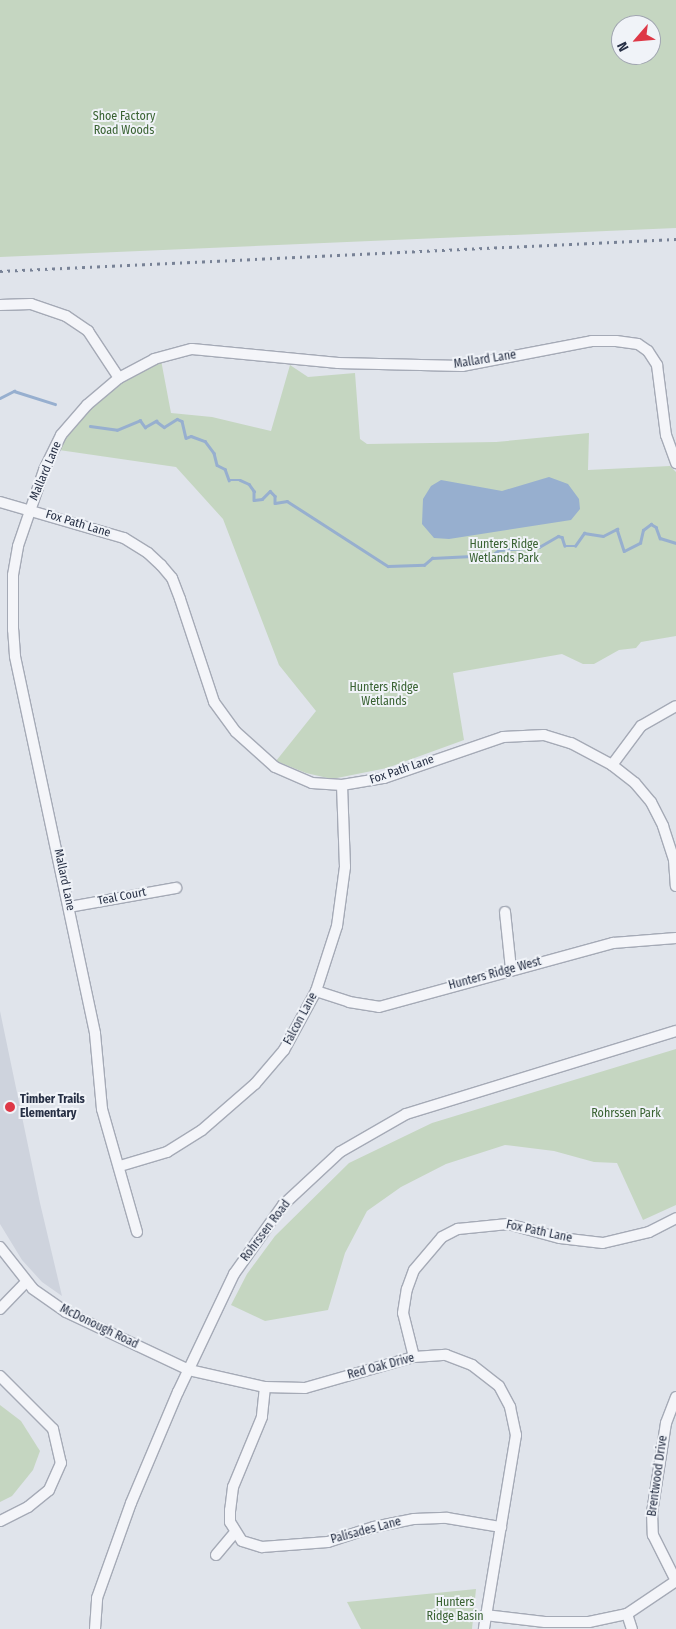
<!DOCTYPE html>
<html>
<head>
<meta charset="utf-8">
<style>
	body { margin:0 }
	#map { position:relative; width:676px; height:1629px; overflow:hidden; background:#e0e4eb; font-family:"Fira Sans Condensed",sans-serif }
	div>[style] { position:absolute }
	.built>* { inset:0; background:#ced3dd }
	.green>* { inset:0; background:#c5d6c1 }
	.water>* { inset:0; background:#97afcf }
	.stream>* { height:2.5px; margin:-1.25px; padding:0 1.25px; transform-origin:1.25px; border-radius:1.25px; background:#97afcf }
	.roads { filter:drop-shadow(1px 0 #a5aab6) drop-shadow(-1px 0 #a5aab6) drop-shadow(0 1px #a5aab6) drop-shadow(0 -1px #a5aab6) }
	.minor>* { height:10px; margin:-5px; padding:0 5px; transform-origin:5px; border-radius:5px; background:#f4f5f9 }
	.rail>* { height:2.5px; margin-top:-1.25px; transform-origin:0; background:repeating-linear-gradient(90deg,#788296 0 2.5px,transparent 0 7.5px) }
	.dots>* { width:14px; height:14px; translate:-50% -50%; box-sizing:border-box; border:2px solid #f0f3f8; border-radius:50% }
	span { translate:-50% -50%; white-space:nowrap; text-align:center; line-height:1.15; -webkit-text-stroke:4px #f0f3f8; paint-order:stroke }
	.park-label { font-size:12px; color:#396232 }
	.street-label { font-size:12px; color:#273045 }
	.poi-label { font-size:12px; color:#273045; font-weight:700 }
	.left { translate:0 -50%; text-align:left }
	.north { position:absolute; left:611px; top:15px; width:50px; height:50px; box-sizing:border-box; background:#f0f3f8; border:1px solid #a0a5b0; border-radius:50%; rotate:243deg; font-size:14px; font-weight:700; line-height:20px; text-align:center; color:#273045 }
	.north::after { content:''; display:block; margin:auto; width:18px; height:22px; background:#de3847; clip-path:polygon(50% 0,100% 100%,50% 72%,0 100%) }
</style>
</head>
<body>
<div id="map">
	<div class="built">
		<div style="clip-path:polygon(0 1011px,40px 1203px,62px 1296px,42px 1282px,22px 1260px,0 1224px)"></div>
	</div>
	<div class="green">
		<div style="clip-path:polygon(evenodd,0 0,676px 0,676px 228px,0 257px,0 0,621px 25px,651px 25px,651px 55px,621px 55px,621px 25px)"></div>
		<div style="clip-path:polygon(161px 360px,171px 413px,212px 417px,271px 431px,290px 365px,308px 377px,355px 373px,360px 439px,367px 444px,496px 442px,589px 433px,588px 470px,670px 466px,676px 472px,676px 636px,641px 642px,636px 648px,619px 650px,594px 664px,583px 664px,562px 654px,453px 673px,464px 740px,387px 768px,332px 779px,306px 773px,276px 761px,316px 711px,279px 665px,223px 519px,176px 467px,59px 450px,64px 438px,93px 406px,121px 383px)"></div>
		<div style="clip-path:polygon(676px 1049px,676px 1205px,643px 1220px,617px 1163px,594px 1162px,554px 1151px,505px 1145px,446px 1164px,401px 1187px,367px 1211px,345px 1253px,328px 1310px,265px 1321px,231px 1305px,247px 1274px,275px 1236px,349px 1163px,432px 1123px)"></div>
		<div style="clip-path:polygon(0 1405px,21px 1421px,40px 1451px,33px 1470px,12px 1496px,0 1502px)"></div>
		<div style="clip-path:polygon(476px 1589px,472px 1629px,361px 1629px,347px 1602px)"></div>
	</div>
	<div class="water">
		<div style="clip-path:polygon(549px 477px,568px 484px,579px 499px,580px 509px,571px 520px,449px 539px,434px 538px,422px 524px,423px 499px,431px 486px,441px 480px,502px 491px)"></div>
	</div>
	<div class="stream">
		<div style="left:0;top:398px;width:16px;rotate:-27deg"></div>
		<div style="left:14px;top:391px;width:43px;rotate:17.6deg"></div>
		<div style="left:90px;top:426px;width:27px;rotate:8deg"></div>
		<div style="left:117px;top:430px;width:25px;rotate:-23deg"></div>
		<div style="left:140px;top:420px;width:9px;rotate:54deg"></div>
		<div style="left:145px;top:427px;width:13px;rotate:-29deg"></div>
		<div style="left:156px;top:421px;width:10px;rotate:37deg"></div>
		<div style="left:164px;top:427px;width:15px;rotate:-32deg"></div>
		<div style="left:177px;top:419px;width:5px;rotate:22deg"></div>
		<div style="left:182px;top:421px;width:17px;rotate:77deg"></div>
		<div style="left:186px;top:438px;width:5px;rotate:-22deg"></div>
		<div style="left:191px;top:436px;width:15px;rotate:20deg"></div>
		<div style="left:205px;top:441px;width:15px;rotate:53deg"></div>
		<div style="left:214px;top:453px;width:12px;rotate:76deg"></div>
		<div style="left:217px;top:465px;width:9px;rotate:27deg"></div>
		<div style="left:225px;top:469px;width:12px;rotate:70deg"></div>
		<div style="left:229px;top:480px;width:11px"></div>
		<div style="left:240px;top:480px;width:10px;rotate:24deg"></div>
		<div style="left:249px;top:484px;width:9px;rotate:54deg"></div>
		<div style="left:254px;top:491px;width:9px;rotate:90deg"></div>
		<div style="left:254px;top:500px;width:8px;rotate:-7deg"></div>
		<div style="left:262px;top:499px;width:11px;rotate:-45deg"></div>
		<div style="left:270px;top:491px;width:7px;rotate:45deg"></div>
		<div style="left:275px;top:496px;width:7px;rotate:90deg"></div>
		<div style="left:275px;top:503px;width:12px;rotate:-9deg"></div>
		<div style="left:287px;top:501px;width:120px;rotate:32.8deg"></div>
		<div style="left:388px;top:566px;width:36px;rotate:-2deg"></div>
		<div style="left:424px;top:565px;width:11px;rotate:-41deg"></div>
		<div style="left:432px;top:558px;width:60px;rotate:-2.9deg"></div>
		<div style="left:492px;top:555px;width:9px;rotate:-36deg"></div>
		<div style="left:499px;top:550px;width:40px;rotate:-4.3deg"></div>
		<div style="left:539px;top:547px;width:22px;rotate:-30deg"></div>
		<div style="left:558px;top:536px;width:4px;rotate:14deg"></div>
		<div style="left:562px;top:537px;width:9px;rotate:72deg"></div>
		<div style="left:565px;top:546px;width:10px"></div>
		<div style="left:575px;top:546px;width:16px;rotate:-55deg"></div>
		<div style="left:584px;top:533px;width:19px;rotate:9deg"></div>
		<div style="left:603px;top:536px;width:16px;rotate:-27deg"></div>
		<div style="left:617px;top:529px;width:23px;rotate:72deg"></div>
		<div style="left:624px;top:551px;width:18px;rotate:-27deg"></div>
		<div style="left:640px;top:543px;width:13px;rotate:-77deg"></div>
		<div style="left:643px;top:530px;width:10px;rotate:-37deg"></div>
		<div style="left:651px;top:524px;width:6px;rotate:31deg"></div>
		<div style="left:656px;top:527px;width:12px;rotate:70deg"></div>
		<div style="left:660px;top:538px;width:17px;rotate:17deg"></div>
	</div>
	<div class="roads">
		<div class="minor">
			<div style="left:0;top:305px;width:31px;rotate:-2deg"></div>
			<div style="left:31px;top:304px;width:37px;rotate:19deg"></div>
			<div style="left:66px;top:316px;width:27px;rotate:34deg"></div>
			<div style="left:88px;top:331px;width:56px;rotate:56.6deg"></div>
			<div style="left:0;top:502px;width:129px;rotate:16.2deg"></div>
			<div style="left:124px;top:538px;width:28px;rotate:32deg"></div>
			<div style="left:148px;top:553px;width:18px;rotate:43deg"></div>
			<div style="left:161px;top:565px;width:17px;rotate:50deg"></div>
			<div style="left:172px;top:578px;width:22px;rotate:69deg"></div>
			<div style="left:180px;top:599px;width:108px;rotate:71.7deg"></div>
			<div style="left:214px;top:702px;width:37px;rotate:54deg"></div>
			<div style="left:236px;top:732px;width:52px;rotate:41.9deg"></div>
			<div style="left:275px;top:767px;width:40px;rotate:23.4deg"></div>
			<div style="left:312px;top:783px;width:30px;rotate:4deg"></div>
			<div style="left:342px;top:785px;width:43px;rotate:-9.5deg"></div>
			<div style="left:384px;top:778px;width:126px;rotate:-19deg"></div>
			<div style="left:503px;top:737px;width:41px;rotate:-2.8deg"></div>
			<div style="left:544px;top:735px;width:28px;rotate:17deg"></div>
			<div style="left:571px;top:743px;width:47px;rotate:28.2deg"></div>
			<div style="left:612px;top:765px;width:29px;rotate:38deg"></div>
			<div style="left:635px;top:783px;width:25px;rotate:50deg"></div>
			<div style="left:651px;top:802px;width:27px;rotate:63deg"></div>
			<div style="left:663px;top:826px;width:36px;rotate:72deg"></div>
			<div style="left:674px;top:860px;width:26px;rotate:86deg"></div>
			<div style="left:612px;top:765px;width:49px;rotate:-53.4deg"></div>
			<div style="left:641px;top:726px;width:40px;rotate:-29.7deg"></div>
			<div style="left:69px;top:907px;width:109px;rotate:-10.1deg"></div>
			<div style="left:505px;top:912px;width:57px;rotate:84deg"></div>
			<div style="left:316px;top:991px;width:35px;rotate:18deg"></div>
			<div style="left:349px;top:1002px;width:30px;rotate:9deg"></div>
			<div style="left:379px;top:1007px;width:243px;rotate:-15.3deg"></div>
			<div style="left:613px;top:943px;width:63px;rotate:-4.5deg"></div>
			<div style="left:120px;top:1166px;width:49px;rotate:-16.6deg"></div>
			<div style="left:167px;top:1152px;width:41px;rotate:-32.2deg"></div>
			<div style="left:202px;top:1130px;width:70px;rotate:-41deg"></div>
			<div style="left:255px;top:1084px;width:45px;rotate:-49.5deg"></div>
			<div style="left:284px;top:1050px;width:67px;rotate:-61.5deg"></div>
			<div style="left:316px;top:991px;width:68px;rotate:-72.1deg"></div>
			<div style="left:337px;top:926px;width:60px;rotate:-82.3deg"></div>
			<div style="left:345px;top:867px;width:82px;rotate:-92.1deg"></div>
			<div style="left:137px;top:1232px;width:128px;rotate:-105.9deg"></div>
			<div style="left:102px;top:1109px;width:76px;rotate:-95.3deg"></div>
			<div style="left:95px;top:1033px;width:385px;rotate:-102deg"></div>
			<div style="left:15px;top:656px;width:26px;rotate:-94deg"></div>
			<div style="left:13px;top:630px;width:55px;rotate:-90deg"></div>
			<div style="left:13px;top:575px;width:29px;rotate:-80deg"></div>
			<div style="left:18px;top:546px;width:80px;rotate:-71.1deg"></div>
			<div style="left:44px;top:470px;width:39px;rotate:-64deg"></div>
			<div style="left:61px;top:435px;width:40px;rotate:-49deg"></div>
			<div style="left:87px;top:405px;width:42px;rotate:-40.2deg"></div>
			<div style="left:119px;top:378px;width:40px;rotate:-28deg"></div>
			<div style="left:154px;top:359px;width:39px;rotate:-15deg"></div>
			<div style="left:192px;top:349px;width:147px;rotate:5.5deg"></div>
			<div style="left:338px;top:363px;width:124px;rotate:1.4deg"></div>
			<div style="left:462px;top:366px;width:132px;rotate:-10.9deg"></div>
			<div style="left:592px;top:341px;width:24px"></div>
			<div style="left:616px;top:341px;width:22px;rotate:8deg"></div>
			<div style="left:638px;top:344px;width:12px;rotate:35deg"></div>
			<div style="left:648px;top:351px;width:17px;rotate:57deg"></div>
			<div style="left:657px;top:365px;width:71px;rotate:82.7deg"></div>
			<div style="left:666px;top:435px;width:30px;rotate:70deg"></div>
			<div style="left:0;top:1247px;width:53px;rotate:51.8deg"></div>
			<div style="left:33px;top:1289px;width:40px;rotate:34.9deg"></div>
			<div style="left:66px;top:1312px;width:136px;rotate:25.2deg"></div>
			<div style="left:189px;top:1370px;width:78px;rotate:12.6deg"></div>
			<div style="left:265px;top:1387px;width:40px;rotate:1.4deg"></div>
			<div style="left:305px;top:1388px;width:113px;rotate:-15.9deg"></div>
			<div style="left:414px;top:1357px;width:32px;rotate:-4deg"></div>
			<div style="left:446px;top:1355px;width:28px;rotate:21deg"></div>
			<div style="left:472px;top:1365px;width:34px;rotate:38deg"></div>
			<div style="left:499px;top:1386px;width:24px;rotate:62deg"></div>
			<div style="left:510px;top:1407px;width:29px;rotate:78deg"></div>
			<div style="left:516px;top:1435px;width:197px;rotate:99.4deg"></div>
			<div style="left:0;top:1309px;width:37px;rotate:-46deg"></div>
			<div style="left:414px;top:1357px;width:45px;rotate:-104deg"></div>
			<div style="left:403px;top:1313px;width:24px;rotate:-81deg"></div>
			<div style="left:407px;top:1289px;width:20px;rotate:-70deg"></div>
			<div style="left:414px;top:1270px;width:43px;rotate:-49.7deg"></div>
			<div style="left:442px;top:1237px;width:18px;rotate:-27deg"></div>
			<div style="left:458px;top:1229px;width:50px;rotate:-5.7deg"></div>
			<div style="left:508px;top:1224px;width:54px;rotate:15.1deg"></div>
			<div style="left:560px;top:1238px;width:43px;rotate:6.6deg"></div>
			<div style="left:603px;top:1243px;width:47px;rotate:-13.4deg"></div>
			<div style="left:649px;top:1232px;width:30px;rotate:-27deg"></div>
			<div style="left:0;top:1376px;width:75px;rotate:45deg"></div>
			<div style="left:53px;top:1429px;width:35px;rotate:77deg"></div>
			<div style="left:61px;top:1463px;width:30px;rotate:114deg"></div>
			<div style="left:49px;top:1490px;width:27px;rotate:141deg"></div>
			<div style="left:28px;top:1507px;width:31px;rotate:153deg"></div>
			<div style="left:265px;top:1387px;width:30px;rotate:96deg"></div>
			<div style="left:262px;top:1417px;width:76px;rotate:112.5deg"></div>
			<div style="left:233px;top:1487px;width:23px;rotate:97deg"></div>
			<div style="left:230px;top:1510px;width:12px;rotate:90deg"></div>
			<div style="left:230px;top:1522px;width:22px;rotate:58deg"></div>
			<div style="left:242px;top:1541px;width:21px;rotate:17deg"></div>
			<div style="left:262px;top:1547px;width:66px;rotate:-4.3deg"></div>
			<div style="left:328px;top:1542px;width:48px;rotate:-18.1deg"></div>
			<div style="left:374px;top:1527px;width:41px;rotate:-11.3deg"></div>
			<div style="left:414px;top:1519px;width:33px;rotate:-2deg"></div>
			<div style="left:447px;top:1518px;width:55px;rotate:9.5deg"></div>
			<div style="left:676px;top:1397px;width:28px;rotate:111deg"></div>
			<div style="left:666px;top:1423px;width:90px;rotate:98.9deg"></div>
			<div style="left:652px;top:1512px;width:23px;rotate:88deg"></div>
			<div style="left:653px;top:1535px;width:51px;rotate:63.4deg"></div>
			<div style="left:216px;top:1555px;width:30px;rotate:-50deg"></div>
			<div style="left:627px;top:1614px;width:16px;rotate:72deg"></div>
			<div style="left:485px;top:1615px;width:60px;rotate:6.7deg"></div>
			<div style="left:545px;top:1622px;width:44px"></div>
			<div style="left:589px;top:1622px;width:39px;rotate:-12deg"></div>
			<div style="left:627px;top:1614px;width:59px;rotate:-34deg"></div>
			<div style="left:95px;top:1629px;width:31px;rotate:-86deg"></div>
			<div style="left:97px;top:1598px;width:101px;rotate:-70.3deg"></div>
			<div style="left:131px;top:1503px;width:121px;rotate:-67.1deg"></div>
			<div style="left:178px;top:1392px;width:131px;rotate:-64.6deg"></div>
			<div style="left:234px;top:1274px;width:85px;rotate:-54.6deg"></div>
			<div style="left:283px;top:1205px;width:78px;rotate:-42.9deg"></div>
			<div style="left:340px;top:1152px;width:76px;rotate:-29.9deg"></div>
			<div style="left:406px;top:1114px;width:282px;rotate:-17.1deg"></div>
		</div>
	</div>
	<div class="rail">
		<div style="left:0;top:271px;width:677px;rotate:-2.71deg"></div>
	</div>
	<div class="dots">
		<div style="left:10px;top:1107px;background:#de3847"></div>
	</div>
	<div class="park-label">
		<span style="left:124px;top:124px">Shoe Factory<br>Road Woods</span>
		<span style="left:504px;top:552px">Hunters Ridge<br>Wetlands Park</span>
		<span style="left:384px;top:695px">Hunters Ridge<br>Wetlands</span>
		<span style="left:626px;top:1114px">Rohrssen Park</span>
		<span style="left:455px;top:1610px">Hunters<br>Ridge Basin</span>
	</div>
	<div class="street-label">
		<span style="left:485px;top:360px;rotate:-9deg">Mallard Lane</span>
		<span style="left:46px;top:471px;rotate:-67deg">Mallard Lane</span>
		<span style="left:78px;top:524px;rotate:17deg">Fox Path Lane</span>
		<span style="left:402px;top:770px;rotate:-19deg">Fox Path Lane</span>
		<span style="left:64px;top:880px;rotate:78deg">Mallard Lane</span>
		<span style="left:122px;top:897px;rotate:-11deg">Teal Court</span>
		<span style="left:495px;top:974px;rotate:-15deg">Hunters Ridge West</span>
		<span style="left:301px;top:1019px;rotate:-62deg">Falcon Lane</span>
		<span style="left:266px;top:1231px;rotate:-53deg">Rohrssen Road</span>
		<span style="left:539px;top:1232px;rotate:12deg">Fox Path Lane</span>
		<span style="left:99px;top:1327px;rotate:26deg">McDonough Road</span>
		<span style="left:381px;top:1367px;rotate:-15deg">Red Oak Drive</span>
		<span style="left:658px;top:1476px;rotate:-82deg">Brentwood Drive</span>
		<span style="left:366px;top:1531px;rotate:-15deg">Palisades Lane</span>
	</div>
	<div class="poi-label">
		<span class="left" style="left:20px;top:1107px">Timber Trails<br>Elementary</span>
	</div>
	<div class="north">N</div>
</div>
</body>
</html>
